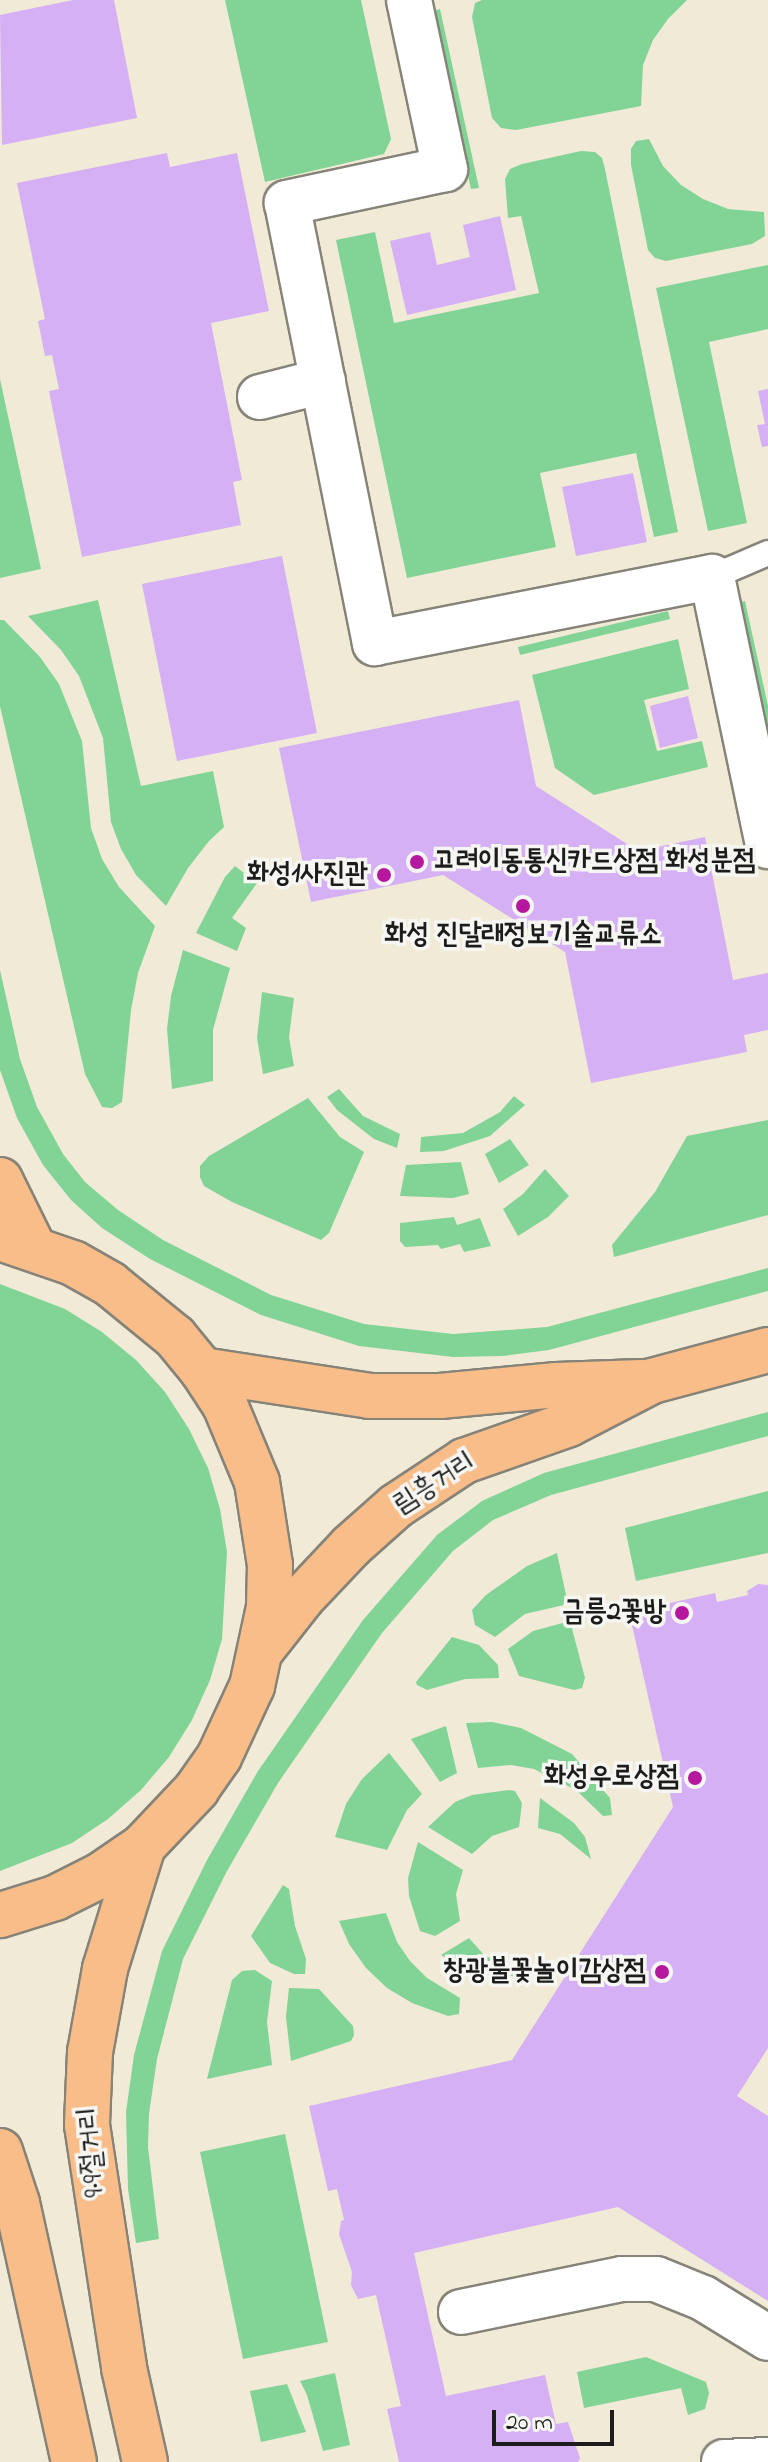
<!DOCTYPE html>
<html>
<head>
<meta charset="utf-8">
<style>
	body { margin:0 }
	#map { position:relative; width:768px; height:2462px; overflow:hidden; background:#f1ead6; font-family:"Indie Flower","Poor Story",sans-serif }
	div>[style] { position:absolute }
	.green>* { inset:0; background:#81d496 }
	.building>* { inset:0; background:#d5b0f4 }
	.roads { filter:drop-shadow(2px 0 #868379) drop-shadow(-2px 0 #868379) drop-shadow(0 2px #868379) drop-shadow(0 -2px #868379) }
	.service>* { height:24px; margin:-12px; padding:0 12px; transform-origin:12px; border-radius:12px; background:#fff }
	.minor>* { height:44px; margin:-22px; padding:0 22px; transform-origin:22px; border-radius:22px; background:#fff }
	.primary>* { height:44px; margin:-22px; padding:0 22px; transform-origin:22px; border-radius:22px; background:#f8bd88 }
	.trunk>* { height:44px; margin:-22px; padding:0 22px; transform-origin:22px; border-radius:22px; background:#f8bd88 }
	.dots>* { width:22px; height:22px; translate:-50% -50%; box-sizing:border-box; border:4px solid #f6f6f2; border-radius:50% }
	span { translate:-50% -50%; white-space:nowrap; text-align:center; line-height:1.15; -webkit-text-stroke:7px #f6f6f2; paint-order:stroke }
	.poi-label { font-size:28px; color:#1c1c1c; font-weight:700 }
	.left { translate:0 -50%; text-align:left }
	.right { translate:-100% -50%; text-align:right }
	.street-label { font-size:28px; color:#1c1c1c }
	.scale { position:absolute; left:492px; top:2410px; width:122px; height:36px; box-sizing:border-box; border:4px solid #1c1c1c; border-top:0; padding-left:10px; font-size:24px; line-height:28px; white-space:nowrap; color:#1c1c1c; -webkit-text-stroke:6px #f6f6f2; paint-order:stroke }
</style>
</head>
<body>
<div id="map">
	<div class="green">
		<div style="clip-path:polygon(225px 0,361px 0,391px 139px,384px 154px,265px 182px)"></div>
		<div style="clip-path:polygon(482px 0,687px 0,668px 19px,653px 40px,643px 65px,641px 106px,516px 130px,501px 128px,492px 118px,472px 17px,475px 3px)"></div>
		<div style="clip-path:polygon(440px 9px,479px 188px,471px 189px,432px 11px)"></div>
		<div style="clip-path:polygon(649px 139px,663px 166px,681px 185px,703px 199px,728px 209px,764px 212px,765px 236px,752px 244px,666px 261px,655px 258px,648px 250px,631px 165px,631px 149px,636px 141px)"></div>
		<div style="clip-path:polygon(581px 151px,595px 152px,602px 158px,605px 169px,678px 532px,654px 537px,636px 453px,540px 473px,556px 547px,407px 578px,336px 240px,375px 232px,394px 323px,539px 293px,521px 216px,508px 218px,505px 179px,510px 169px,522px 164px)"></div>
		<div style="clip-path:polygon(768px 265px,768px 329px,709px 342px,747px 523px,708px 531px,656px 288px)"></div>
		<div style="clip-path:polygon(0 379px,41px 569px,0 578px)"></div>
		<div style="clip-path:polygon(98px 600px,141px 786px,213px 771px,224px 827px,209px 841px,188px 868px,166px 906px,136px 875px,121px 849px,111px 822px,103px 738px,79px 676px,61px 650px,28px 616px)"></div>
		<div style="clip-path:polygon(745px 601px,768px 706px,768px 740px,737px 603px)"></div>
		<div style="clip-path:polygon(668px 611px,670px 619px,520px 655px,518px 647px)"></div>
		<div style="clip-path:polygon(0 620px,4px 620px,40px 657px,59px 684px,82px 741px,91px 828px,102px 859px,119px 887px,155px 926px,138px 973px,131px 1010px,122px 1102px,112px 1108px,102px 1107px,85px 1074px,0 706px)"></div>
		<div style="clip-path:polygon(678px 639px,689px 689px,644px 700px,657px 751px,702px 741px,708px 767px,594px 795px,555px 768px,532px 675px)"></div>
		<div style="clip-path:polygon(235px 866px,257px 883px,232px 918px,246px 928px,237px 951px,196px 933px,225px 877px)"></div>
		<div style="clip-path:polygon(183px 950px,230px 968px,213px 1030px,213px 1081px,172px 1089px,167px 1029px,171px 996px)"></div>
		<div style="clip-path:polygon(0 970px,20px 1059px,37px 1107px,63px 1154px,85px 1182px,118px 1210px,163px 1240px,271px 1295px,364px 1324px,453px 1334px,547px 1327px,768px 1268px,768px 1291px,549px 1350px,503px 1356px,453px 1357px,359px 1346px,261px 1315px,150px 1259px,102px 1228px,71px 1200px,43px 1165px,17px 1118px,0 1070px)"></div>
		<div style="clip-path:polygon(262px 992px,294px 998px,289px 1037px,294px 1066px,263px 1074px,257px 1038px)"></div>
		<div style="clip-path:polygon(339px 1089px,363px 1116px,400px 1134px,397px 1148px,374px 1139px,337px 1110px,327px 1097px)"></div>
		<div style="clip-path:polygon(514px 1096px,525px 1105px,490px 1136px,444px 1151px,420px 1152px,421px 1137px,463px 1133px,500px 1112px)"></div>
		<div style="clip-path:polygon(308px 1098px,340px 1137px,364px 1152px,329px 1233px,321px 1240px,232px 1202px,204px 1186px,200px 1177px,200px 1166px,209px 1156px)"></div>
		<div style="clip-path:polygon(768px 1120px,768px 1215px,614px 1257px,612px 1245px,655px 1192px,687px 1136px)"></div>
		<div style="clip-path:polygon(510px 1139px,529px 1165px,499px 1183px,485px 1154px)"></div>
		<div style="clip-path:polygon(461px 1162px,469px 1194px,453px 1198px,400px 1196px,406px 1165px)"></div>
		<div style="clip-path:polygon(545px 1169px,569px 1196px,548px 1217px,518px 1236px,503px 1209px,523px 1194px)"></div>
		<div style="clip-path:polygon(454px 1217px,457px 1225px,480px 1218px,491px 1246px,464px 1252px,460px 1244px,441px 1249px,438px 1245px,405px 1247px,400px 1241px,400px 1223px)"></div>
		<div style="clip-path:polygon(0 1284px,65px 1309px,102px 1332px,136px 1360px,165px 1392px,189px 1429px,208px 1468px,220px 1509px,227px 1552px,222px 1639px,210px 1680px,192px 1720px,169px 1757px,141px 1790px,108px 1819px,72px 1843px,0 1871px)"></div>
		<div style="clip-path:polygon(768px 1412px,768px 1436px,551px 1495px,493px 1520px,453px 1551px,382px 1633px,278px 1783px,227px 1871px,183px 1959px,157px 2059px,149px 2114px,148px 2147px,159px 2239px,136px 2243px,128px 2189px,126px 2112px,134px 2055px,162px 1951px,207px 1860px,258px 1771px,363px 1620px,437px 1535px,482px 1501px,544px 1473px)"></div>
		<div style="clip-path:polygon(768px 1491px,768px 1553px,636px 1581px,625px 1528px)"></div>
		<div style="clip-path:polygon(557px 1553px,568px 1604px,525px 1614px,495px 1637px,475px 1625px,472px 1610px,486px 1595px,527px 1566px)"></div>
		<div style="clip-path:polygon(570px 1621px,585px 1678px,582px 1688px,574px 1690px,519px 1676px,508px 1649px,533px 1631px)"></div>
		<div style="clip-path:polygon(452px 1637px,479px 1645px,498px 1665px,499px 1678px,465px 1679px,427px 1690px,417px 1685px,416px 1682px)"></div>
		<div style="clip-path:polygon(492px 1722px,521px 1728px,572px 1754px,610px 1798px,612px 1815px,603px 1816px,576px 1790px,534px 1769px,511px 1765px,478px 1768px,466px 1723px)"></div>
		<div style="clip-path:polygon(446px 1726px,457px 1773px,440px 1782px,411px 1739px)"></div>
		<div style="clip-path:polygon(389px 1753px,422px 1794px,407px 1810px,387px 1850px,335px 1837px,346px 1804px,362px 1779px)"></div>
		<div style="clip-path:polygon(509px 1790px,515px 1791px,522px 1803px,519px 1827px,492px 1836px,472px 1854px,428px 1827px,455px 1802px,472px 1795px)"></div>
		<div style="clip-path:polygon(540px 1798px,574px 1823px,585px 1837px,591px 1859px,560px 1834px,538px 1828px)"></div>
		<div style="clip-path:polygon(418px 1842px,463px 1870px,456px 1894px,460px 1921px,435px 1936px,420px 1931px,409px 1896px,408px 1878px)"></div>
		<div style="clip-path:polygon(283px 1885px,289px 1889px,295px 1926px,306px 1959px,305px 1974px,294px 1974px,270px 1963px,251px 1936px)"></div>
		<div style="clip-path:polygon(386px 1913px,397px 1942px,410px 1961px,427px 1978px,460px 1998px,459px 2014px,448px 2016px,412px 2003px,387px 1988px,366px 1968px,349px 1944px,339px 1921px)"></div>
		<div style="clip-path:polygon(469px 1938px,484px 1955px,518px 1971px,517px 1976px,478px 1975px,441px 1955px)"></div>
		<div style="clip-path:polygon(255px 1970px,272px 1981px,267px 2022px,272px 2065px,207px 2079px,232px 1980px,242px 1971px)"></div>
		<div style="clip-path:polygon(289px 1988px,319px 1989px,353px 2026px,354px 2035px,351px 2041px,291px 2061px,286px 2017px)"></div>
		<div style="clip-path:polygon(285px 2134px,328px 2342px,243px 2359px,200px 2152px)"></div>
		<div style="clip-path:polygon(646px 2357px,706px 2382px,709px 2393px,705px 2409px,688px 2415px,681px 2388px,584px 2408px,577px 2372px)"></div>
		<div style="clip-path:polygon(335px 2373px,350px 2445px,323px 2451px,307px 2395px,300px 2381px)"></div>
		<div style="clip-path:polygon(287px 2384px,306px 2432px,261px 2442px,250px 2391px)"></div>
	</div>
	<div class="building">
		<div style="clip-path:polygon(73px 0,114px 0,137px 118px,2px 145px,0 15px)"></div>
		<div style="clip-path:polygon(167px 153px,170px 167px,237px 153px,269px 311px,211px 323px,242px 480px,233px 482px,241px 525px,82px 557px,49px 391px,59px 389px,52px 355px,45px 356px,38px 321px,45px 319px,17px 183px)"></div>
		<div style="clip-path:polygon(500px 216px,516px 290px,407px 315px,390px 241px,430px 232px,437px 265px,470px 257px,463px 225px)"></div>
		<div style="clip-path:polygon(768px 389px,768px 446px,762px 447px,757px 425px,765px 424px,758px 391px)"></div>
		<div style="clip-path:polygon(633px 473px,647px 542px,576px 556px,562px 487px)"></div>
		<div style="clip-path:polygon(282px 556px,317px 733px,177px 761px,142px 584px)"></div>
		<div style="clip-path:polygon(688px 696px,698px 738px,660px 748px,650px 706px)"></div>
		<div style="clip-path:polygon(519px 700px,536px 786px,638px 851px,705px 837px,733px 980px,768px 973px,768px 1030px,744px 1035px,747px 1052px,591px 1083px,565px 952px,443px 875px,311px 902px,279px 748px)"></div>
		<div style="clip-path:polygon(758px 1584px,768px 1585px,768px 2048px,737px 2096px,768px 2116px,768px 2301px,618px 2207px,414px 2253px,446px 2396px,545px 2375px,556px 2424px,568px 2422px,580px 2458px,578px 2462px,399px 2462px,387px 2409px,401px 2406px,376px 2295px,358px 2299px,351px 2285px,352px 2272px,339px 2234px,341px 2221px,344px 2220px,337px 2189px,328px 2191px,309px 2106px,512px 2060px,673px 1807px,629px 1612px,715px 1593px,717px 1602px,748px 1595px,747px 1591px)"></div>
	</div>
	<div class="roads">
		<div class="service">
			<div style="left:712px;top:577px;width:61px;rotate:-23.2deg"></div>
		</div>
		<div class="minor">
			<div style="left:409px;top:0;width:173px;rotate:78deg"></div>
			<div style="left:445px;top:169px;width:162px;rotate:167.9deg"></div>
			<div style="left:287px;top:203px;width:449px;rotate:78.7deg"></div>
			<div style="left:375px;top:643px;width:343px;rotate:-11.1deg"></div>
			<div style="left:712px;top:577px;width:275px;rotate:78.2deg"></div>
			<div style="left:260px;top:397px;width:65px;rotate:-14.3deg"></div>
			<div style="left:461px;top:2312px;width:164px;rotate:-11.6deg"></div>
			<div style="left:622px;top:2279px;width:34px"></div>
			<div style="left:656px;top:2279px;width:51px;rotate:22deg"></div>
			<div style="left:703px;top:2298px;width:76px;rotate:31.6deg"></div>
			<div style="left:724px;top:2462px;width:44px;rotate:-2.6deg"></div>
		</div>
		<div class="primary">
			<div style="left:0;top:1180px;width:75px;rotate:63.8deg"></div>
			<div style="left:202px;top:1370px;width:169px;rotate:8.8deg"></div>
			<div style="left:369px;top:1396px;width:71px"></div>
			<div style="left:440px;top:1396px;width:117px;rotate:-5.4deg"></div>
			<div style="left:556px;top:1385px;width:85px;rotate:-2deg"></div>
			<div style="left:262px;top:1649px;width:65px;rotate:-51.9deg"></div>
			<div style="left:302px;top:1598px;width:71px;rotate:-46.7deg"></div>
			<div style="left:351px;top:1546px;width:60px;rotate:-41.6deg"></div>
			<div style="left:396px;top:1506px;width:82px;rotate:-33.5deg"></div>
			<div style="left:464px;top:1461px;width:111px;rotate:-19.4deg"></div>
			<div style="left:569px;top:1424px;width:93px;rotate:-27.4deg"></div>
			<div style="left:652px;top:1381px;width:120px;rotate:-15deg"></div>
		</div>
		<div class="trunk">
			<div style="left:0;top:1238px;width:77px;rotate:18.9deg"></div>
			<div style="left:73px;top:1263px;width:43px;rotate:29.6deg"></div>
			<div style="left:110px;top:1284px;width:84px;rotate:39.2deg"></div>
			<div style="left:175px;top:1337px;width:43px;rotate:50.7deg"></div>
			<div style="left:202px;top:1370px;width:42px;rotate:56.7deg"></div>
			<div style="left:225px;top:1405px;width:83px;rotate:67.4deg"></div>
			<div style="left:257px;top:1482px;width:84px;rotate:81.1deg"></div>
			<div style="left:270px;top:1565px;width:42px;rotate:91.4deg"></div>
			<div style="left:269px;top:1607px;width:81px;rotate:102.1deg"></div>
			<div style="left:252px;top:1686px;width:78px;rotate:114.9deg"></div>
			<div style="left:219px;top:1757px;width:39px;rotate:125deg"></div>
			<div style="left:197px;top:1789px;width:79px;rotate:133.5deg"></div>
			<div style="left:143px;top:1846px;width:51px;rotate:145.4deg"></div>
			<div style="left:101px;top:1875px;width:51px;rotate:153.4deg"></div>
			<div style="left:55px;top:1898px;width:58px;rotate:162.8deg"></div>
			<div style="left:143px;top:1846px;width:129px;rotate:107.2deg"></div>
			<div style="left:105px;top:1969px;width:84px;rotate:100.2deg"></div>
			<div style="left:90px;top:2052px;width:73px;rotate:92.4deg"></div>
			<div style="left:87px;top:2125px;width:246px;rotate:81.3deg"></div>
			<div style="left:124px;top:2368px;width:96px;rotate:77.4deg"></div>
			<div style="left:0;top:2151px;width:55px;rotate:71.9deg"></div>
			<div style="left:17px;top:2203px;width:265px;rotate:77.6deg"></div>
		</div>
	</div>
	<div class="dots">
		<div style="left:417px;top:862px;background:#b5179e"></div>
		<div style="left:384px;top:875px;background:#b5179e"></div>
		<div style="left:523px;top:906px;background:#b5179e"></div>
		<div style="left:682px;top:1613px;background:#b5179e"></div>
		<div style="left:695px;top:1778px;background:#b5179e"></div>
		<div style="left:662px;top:1972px;background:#b5179e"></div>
	</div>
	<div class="poi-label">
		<span class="left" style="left:433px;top:862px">고려이동통신카드상점 화성분점</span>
		<span class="right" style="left:368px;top:875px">화성1사진관</span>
		<span style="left:523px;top:936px">화성 진달래정보기술교류소</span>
		<span class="right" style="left:666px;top:1613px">금릉2꽃방</span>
		<span class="right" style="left:679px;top:1778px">화성우로상점</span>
		<span class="right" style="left:646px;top:1972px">창광불꽃놀이감상점</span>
	</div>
	<div class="street-label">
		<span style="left:435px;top:1484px;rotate:-32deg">림흥거리</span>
		<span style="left:93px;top:2152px;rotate:-95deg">9·9절거리</span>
	</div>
	<div class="scale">20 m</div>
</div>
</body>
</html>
